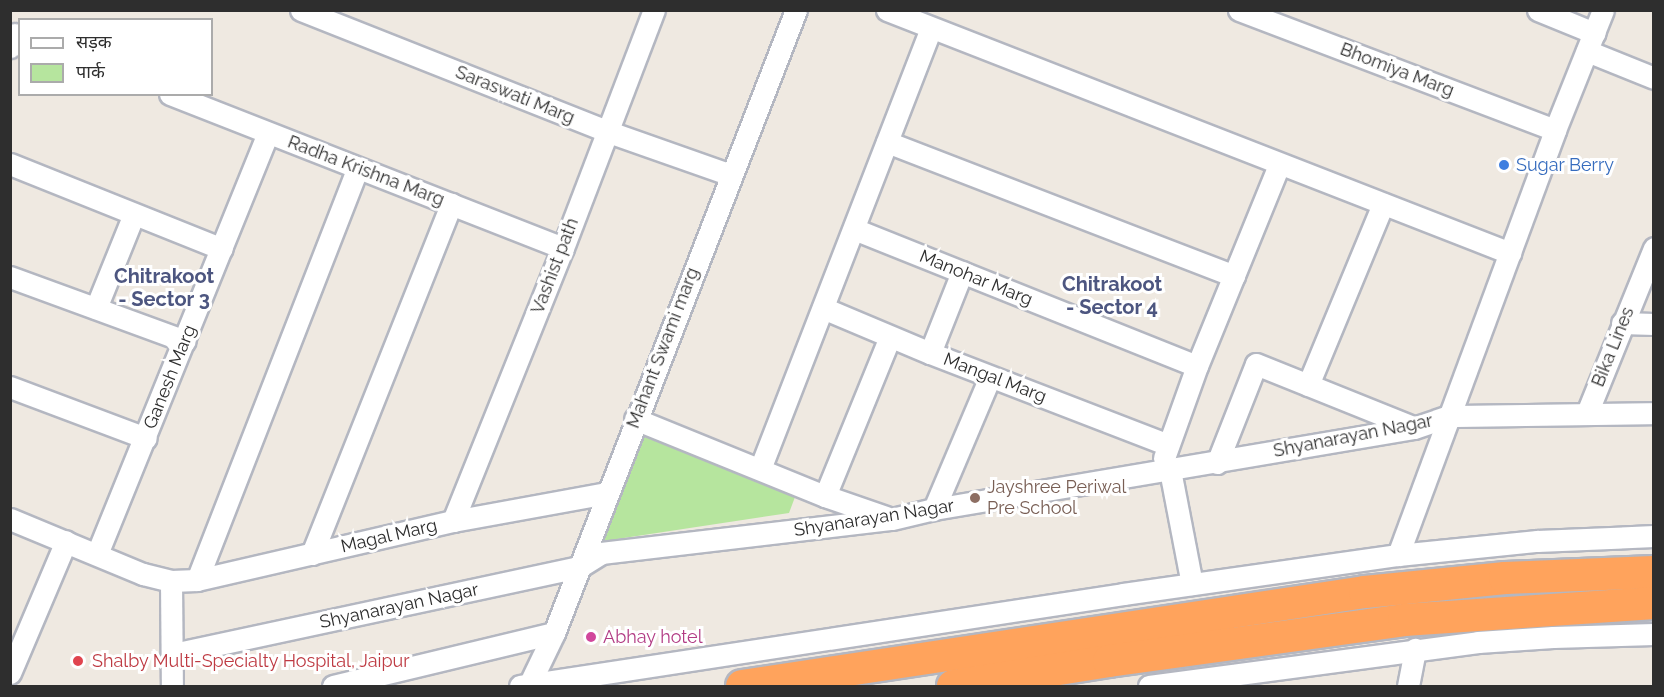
<!DOCTYPE html>
<html>
<head>
<meta charset="utf-8">
<style>
	body { margin:0 }
	#map { position:relative; width:1664px; height:697px; overflow:hidden; background:#efe9e1; font-family:Raleway,"Noto Sans Devanagari",sans-serif }
	div>[style] { position:absolute }
	.green>* { inset:0; background:#b6e59e }
	.roads { filter:drop-shadow(2px 0 #b4b7c1) drop-shadow(-2px 0 #b4b7c1) drop-shadow(0 2px #b4b7c1) drop-shadow(0 -2px #b4b7c1) }
	.minor>* { height:21px; margin:-10.5px; padding:0 10.5px; transform-origin:10.5px; border-radius:10.5px; background:#fff }
	.highway>* { height:32px; margin:-16px; padding:0 16px; transform-origin:16px; border-radius:16px; background:#ffa35c }
	.dots>* { width:16px; height:16px; translate:-50% -50%; box-sizing:border-box; border:3px solid #fff; border-radius:50% }
	span { translate:-50% -50%; white-space:nowrap; text-align:center; line-height:1.15; -webkit-text-stroke:6px #fff; paint-order:stroke }
	.street-label { font-size:18px; color:#2e2e2e }
	.shop-label { font-size:18px; color:#366cbe }
	.left { translate:0 -50%; text-align:left }
	.education-label { font-size:18px; color:#785e54 }
	.hotel-label { font-size:18px; color:#b23c85 }
	.health-label { font-size:18px; color:#be3a42 }
	.neighbourhood-label { font-size:20px; color:#4d5680; font-weight:700 }
	.frame { position:absolute; inset:0; border:12px solid #2e2e2e; pointer-events:none }
	.legend { position:absolute; left:18px; top:18px; width:195px; height:78px; box-sizing:border-box; background:#fff; border:2px solid #ababab; margin:0; padding:8px 10px; list-style:none; font-size:18px; color:#2e2e2e }
	.legend li { display:flex; align-items:center; gap:12px; height:30px }
	.legend b { width:30px; border:2px solid #ababab }
</style>
</head>
<body>
<div id="map">
	<div class="green">
		<div style="clip-path:polygon(645px 437px,795px 497px,789px 513px,604px 541px,629px 454px)"></div>
	</div>
	<div class="roads">
		<div class="minor">
			<div style="left:301px;top:10px;width:328px;rotate:21.6deg"></div>
			<div style="left:606px;top:131px;width:133px;rotate:19.4deg"></div>
			<div style="left:887px;top:10px;width:669px;rotate:21.31deg"></div>
			<div style="left:1239px;top:10px;width:338px;rotate:20.8deg"></div>
			<div style="left:1538px;top:10px;width:61px;rotate:22.3deg"></div>
			<div style="left:10px;top:47px;width:14px;rotate:-69deg"></div>
			<div style="left:1587px;top:51px;width:72px;rotate:21.9deg"></div>
			<div style="left:170px;top:94px;width:422px;rotate:21.4deg"></div>
			<div style="left:887px;top:142px;width:372px;rotate:21.1deg"></div>
			<div style="left:10px;top:164px;width:228px;rotate:21.8deg"></div>
			<div style="left:854px;top:229px;width:369px;rotate:21.8deg"></div>
			<div style="left:10px;top:277px;width:186px;rotate:20.1deg"></div>
			<div style="left:96px;top:308px;width:101px;rotate:-68deg"></div>
			<div style="left:823px;top:308px;width:116px;rotate:22.8deg"></div>
			<div style="left:930px;top:353px;width:255px;rotate:21.1deg"></div>
			<div style="left:1622px;top:323px;width:32px;rotate:2deg"></div>
			<div style="left:930px;top:353px;width:87px;rotate:-68.4deg"></div>
			<div style="left:1308px;top:385px;width:196px;rotate:-67.5deg"></div>
			<div style="left:10px;top:387px;width:145px;rotate:20.6deg"></div>
			<div style="left:1587px;top:413px;width:178px;rotate:-67.9deg"></div>
			<div style="left:635px;top:419px;width:205px;rotate:22.1deg"></div>
			<div style="left:825px;top:496px;width:65px;rotate:19deg"></div>
			<div style="left:1164px;top:458px;width:98px;rotate:-70.3deg"></div>
			<div style="left:1197px;top:366px;width:217px;rotate:-67.8deg"></div>
			<div style="left:1217px;top:463px;width:106px;rotate:-68.5deg"></div>
			<div style="left:1256px;top:364px;width:169px;rotate:21.9deg"></div>
			<div style="left:760px;top:469px;width:473px;rotate:-68.8deg"></div>
			<div style="left:1170px;top:470px;width:116px;rotate:79.1deg"></div>
			<div style="left:825px;top:496px;width:172px;rotate:-67.8deg"></div>
			<div style="left:934px;top:509px;width:143px;rotate:-67deg"></div>
			<div style="left:10px;top:519px;width:144px;rotate:22.5deg"></div>
			<div style="left:143px;top:574px;width:29px;rotate:14deg"></div>
			<div style="left:171px;top:581px;width:26px;rotate:-2deg"></div>
			<div style="left:197px;top:580px;width:263px;rotate:-13deg"></div>
			<div style="left:453px;top:521px;width:157px;rotate:-10.3deg"></div>
			<div style="left:453px;top:521px;width:294px;rotate:-68.1deg"></div>
			<div style="left:563px;top:248px;width:255px;rotate:-69.1deg"></div>
			<div style="left:97px;top:554px;width:454px;rotate:-67.9deg"></div>
			<div style="left:312px;top:554px;width:377px;rotate:-68.3deg"></div>
			<div style="left:1398px;top:555px;width:453px;rotate:-69.7deg"></div>
			<div style="left:1555px;top:130px;width:129px;rotate:-68.2deg"></div>
			<div style="left:197px;top:580px;width:442px;rotate:-68.7deg"></div>
			<div style="left:171px;top:581px;width:105px;rotate:89.5deg"></div>
			<div style="left:173px;top:654px;width:415px;rotate:-12.1deg"></div>
			<div style="left:579px;top:567px;width:26px;rotate:-32deg"></div>
			<div style="left:601px;top:553px;width:293px;rotate:-6.7deg"></div>
			<div style="left:892px;top:519px;width:43px;rotate:-13.4deg"></div>
			<div style="left:934px;top:509px;width:487px;rotate:-9.6deg"></div>
			<div style="left:1414px;top:428px;width:37px;rotate:-19deg"></div>
			<div style="left:1449px;top:416px;width:205px;rotate:-0.8deg"></div>
			<div style="left:10px;top:673px;width:143px;rotate:-67deg"></div>
			<div style="left:529px;top:685px;width:58px;rotate:-64.3deg"></div>
			<div style="left:554px;top:633px;width:668px;rotate:-68.77deg"></div>
			<div style="left:333px;top:686px;width:227px;rotate:-13.5deg"></div>
			<div style="left:520px;top:686px;width:610px;rotate:-8.67deg"></div>
			<div style="left:1123px;top:594px;width:278px;rotate:-8.1deg"></div>
			<div style="left:1398px;top:555px;width:140px;rotate:-5.8deg"></div>
			<div style="left:1537px;top:541px;width:117px;rotate:-2.4deg"></div>
			<div style="left:1149px;top:686px;width:332px;rotate:-7.6deg"></div>
			<div style="left:1478px;top:642px;width:75px;rotate:-3.8deg"></div>
			<div style="left:1553px;top:637px;width:101px;rotate:-1.7deg"></div>
			<div style="left:1408px;top:686px;width:38px;rotate:-79deg"></div>
		</div>
		<div class="highway">
			<div style="left:742px;top:686px;width:630px;rotate:-8.58deg"></div>
			<div style="left:1365px;top:592px;width:141px;rotate:-5.7deg"></div>
			<div style="left:1505px;top:578px;width:149px;rotate:-2.3deg"></div>
			<div style="left:953px;top:686px;width:158px;rotate:-9.1deg"></div>
			<div style="left:1109px;top:661px;width:298px;rotate:-7.9deg"></div>
			<div style="left:1404px;top:620px;width:251px;rotate:-3.9deg"></div>
		</div>
	</div>
	<div class="dots">
		<div style="left:1504px;top:165px;background:#3f7fe0"></div>
		<div style="left:975px;top:498px;background:#8d6e63"></div>
		<div style="left:591px;top:637px;background:#d1479c"></div>
		<div style="left:78px;top:661px;background:#e0444e"></div>
	</div>
	<div class="street-label">
		<span style="left:1397px;top:70px;rotate:21deg">Bhomiya Marg</span>
		<span style="left:515px;top:95px;rotate:22deg">Saraswati Marg</span>
		<span style="left:366px;top:171px;rotate:21deg">Radha Krishna Marg</span>
		<span style="left:555px;top:266px;rotate:-69deg">Vashist path</span>
		<span style="left:976px;top:278px;rotate:22deg">Manohar Marg</span>
		<span style="left:1613px;top:347px;rotate:-68deg">Bika Lines</span>
		<span style="left:663px;top:348px;rotate:-69deg">Mahant Swami marg</span>
		<span style="left:170px;top:377px;rotate:-68deg">Ganesh Marg</span>
		<span style="left:995px;top:378px;rotate:21deg">Mangal Marg</span>
		<span style="left:1353px;top:436px;rotate:-11deg">Shyanarayan Nagar</span>
		<span style="left:874px;top:518px;rotate:-9deg">Shyanarayan Nagar</span>
		<span style="left:389px;top:536px;rotate:-13deg">Magal Marg</span>
		<span style="left:399px;top:606px;rotate:-12deg">Shyanarayan Nagar</span>
	</div>
	<div class="shop-label">
		<span class="left" style="left:1516px;top:165px">Sugar Berry</span>
	</div>
	<div class="education-label">
		<span class="left" style="left:987px;top:498px">Jayshree Periwal<br>Pre School</span>
	</div>
	<div class="hotel-label">
		<span class="left" style="left:603px;top:637px">Abhay hotel</span>
	</div>
	<div class="health-label">
		<span class="left" style="left:92px;top:661px">Shalby Multi-Specialty Hospital, Jaipur</span>
	</div>
	<div class="neighbourhood-label">
		<span style="left:164px;top:288px">Chitrakoot<br>- Sector 3</span>
		<span style="left:1112px;top:296px">Chitrakoot<br>- Sector 4</span>
	</div>
	<div class="frame"></div>
	<ul class="legend">
	<li><b style="height:8px;background:#fff"></b>सड़क</li>
	<li><b style="height:16px;background:#b6e59e"></b>पार्क</li>
	</ul>
</div>
</body>
</html>
